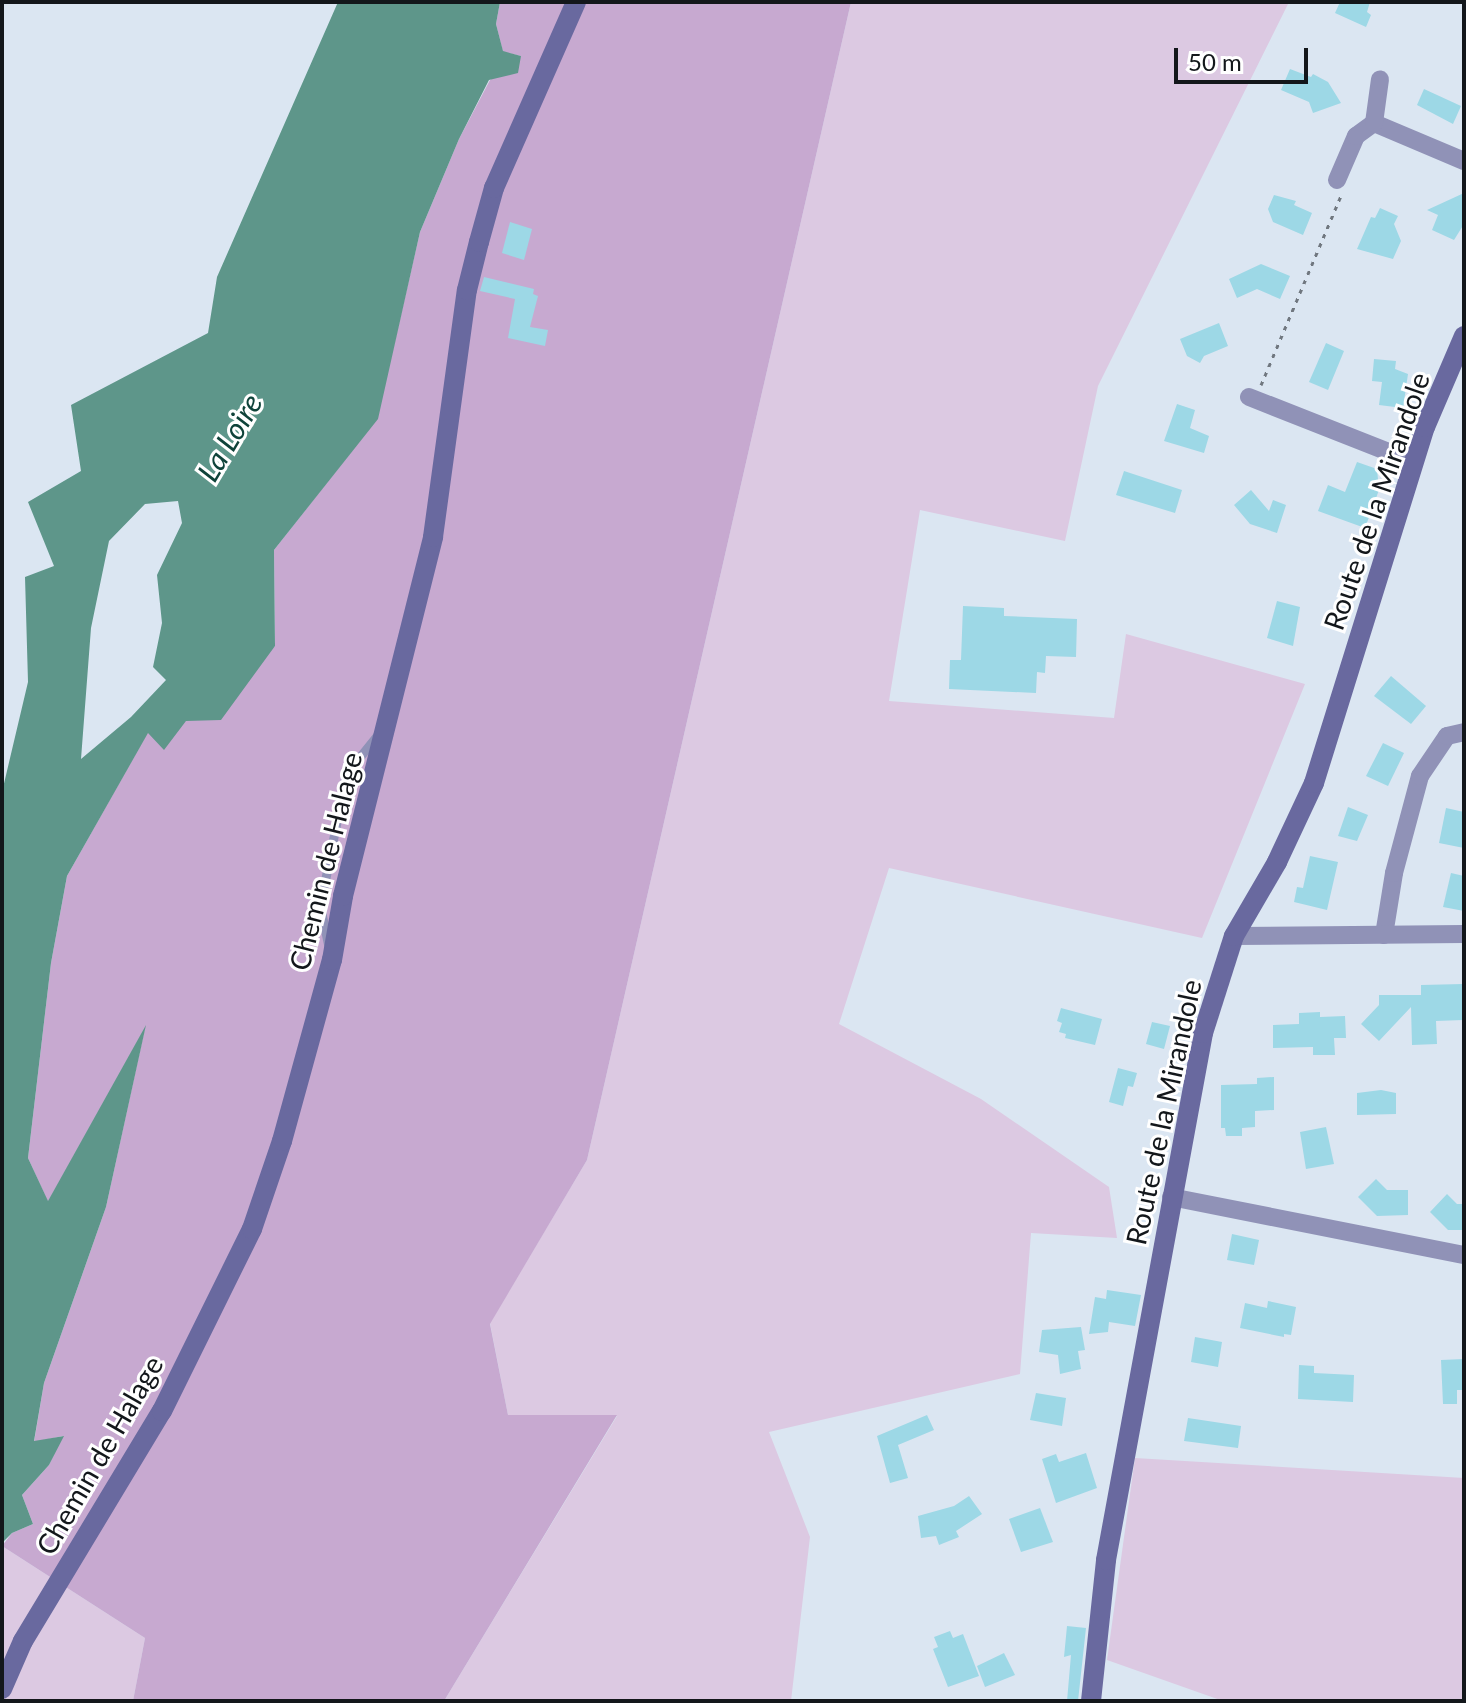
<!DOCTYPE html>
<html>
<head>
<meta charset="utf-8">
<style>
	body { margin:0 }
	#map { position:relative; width:1466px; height:1703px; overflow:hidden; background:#dbe6f2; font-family:Lato,sans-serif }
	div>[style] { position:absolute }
	.green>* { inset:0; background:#dcc9e2 }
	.forest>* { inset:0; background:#c7a9d0 }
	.water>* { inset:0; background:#5e968a }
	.building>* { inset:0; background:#9dd8e6 }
	.path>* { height:3px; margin-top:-1.5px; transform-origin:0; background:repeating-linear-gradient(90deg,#70777f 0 4px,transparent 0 10px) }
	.lane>* { height:9px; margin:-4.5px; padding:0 4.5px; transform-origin:4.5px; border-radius:4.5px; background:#9092b7 }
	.street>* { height:18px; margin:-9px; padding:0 9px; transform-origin:9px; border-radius:9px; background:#9092b7 }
	.secondary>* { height:20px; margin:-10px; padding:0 10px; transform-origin:10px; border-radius:10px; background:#69699f }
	span { translate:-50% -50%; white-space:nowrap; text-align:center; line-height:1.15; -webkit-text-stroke:6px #fff; paint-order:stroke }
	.street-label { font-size:28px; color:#13171b }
	.water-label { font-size:30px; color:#0f433a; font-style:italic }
	.frame { position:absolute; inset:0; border:4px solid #13171b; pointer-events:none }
	.scale { position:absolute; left:1174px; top:48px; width:134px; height:36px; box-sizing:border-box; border:4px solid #13171b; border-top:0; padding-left:10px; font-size:24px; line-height:28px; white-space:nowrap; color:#13171b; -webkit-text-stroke:6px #fff; paint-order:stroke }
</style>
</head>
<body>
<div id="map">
	<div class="green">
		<div style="clip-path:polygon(851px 2px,1289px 2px,1098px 386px,1065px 541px,920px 510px,889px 701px,1114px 718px,1126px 634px,1305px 684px,1202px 938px,889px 868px,839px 1024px,981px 1099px,1109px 1187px,1117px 1238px,1031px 1233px,1020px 1374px,769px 1432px,810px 1537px,791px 1701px,444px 1701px,617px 1416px,508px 1415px,490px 1323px,587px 1160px)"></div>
		<div style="clip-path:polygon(1135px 1458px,1464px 1478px,1464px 1701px,1223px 1701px,1107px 1660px)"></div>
		<div style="clip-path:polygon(2px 1546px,145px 1638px,133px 1701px,2px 1701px)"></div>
	</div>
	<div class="forest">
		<div style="clip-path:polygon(500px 2px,851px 2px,587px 1160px,490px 1324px,508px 1415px,617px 1415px,444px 1701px,133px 1701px,145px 1638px,2px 1546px,12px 1533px,33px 1524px,22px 1495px,49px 1465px,63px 1436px,34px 1442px,44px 1383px,106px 1207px,145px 1028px,48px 1202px,28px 1158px,51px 963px,67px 876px,148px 732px,186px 721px,275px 646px,274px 550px,377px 419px,420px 232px,459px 139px,490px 80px,521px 56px,503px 52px,496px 24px)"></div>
	</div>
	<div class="water">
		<div style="clip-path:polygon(evenodd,338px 2px,500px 2px,496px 24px,503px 51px,521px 56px,518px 73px,489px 80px,459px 139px,420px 232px,378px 419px,274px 550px,275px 646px,221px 720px,186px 721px,164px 750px,148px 733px,67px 876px,51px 963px,28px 1158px,48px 1201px,146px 1025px,106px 1207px,44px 1383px,34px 1441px,64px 1436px,49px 1465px,22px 1495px,33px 1524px,12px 1533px,2px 1543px,2px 792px,28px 682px,25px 577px,54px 566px,28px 502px,81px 471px,71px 405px,208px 333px,217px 277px,338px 2px,178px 501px,182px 523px,157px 575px,162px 623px,153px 667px,166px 680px,131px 717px,81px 759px,91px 628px,109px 541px,145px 504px,178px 501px)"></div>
	</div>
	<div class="building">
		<div style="clip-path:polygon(1340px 2px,1370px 2px,1367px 12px,1371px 15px,1366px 27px,1335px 13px)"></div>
		<div style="clip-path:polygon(1290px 69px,1311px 77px,1313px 74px,1328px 82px,1341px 103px,1313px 113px,1309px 102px,1281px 90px)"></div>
		<div style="clip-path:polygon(1424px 89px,1461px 106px,1453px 124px,1417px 105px)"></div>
		<div style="clip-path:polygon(1464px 193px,1464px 224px,1454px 240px,1432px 230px,1438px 215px,1427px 210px)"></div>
		<div style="clip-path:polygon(1274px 195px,1296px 201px,1294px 205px,1312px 213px,1303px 235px,1273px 222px,1268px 209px)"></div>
		<div style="clip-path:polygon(1380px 208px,1398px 216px,1394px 224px,1401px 241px,1393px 259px,1357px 249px,1371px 217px,1375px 218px)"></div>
		<div style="clip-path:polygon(510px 222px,532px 229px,524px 260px,502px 253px)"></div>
		<div style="clip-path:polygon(1261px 264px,1290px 276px,1280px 299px,1257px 289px,1237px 298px,1229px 279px)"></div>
		<div style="clip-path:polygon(484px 277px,534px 289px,533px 294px,538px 296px,530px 327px,548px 330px,545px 346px,508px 338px,515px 299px,480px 291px)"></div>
		<div style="clip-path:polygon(1219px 323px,1228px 346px,1204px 356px,1200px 363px,1187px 356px,1180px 339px)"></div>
		<div style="clip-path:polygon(1326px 343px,1344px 351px,1328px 390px,1309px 382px)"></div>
		<div style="clip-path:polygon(1374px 359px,1396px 361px,1395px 369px,1408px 374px,1403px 408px,1379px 405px,1382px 382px,1372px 381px)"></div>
		<div style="clip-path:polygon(1177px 404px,1195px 410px,1190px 428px,1209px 436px,1204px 453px,1164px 441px)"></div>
		<div style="clip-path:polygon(1357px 462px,1377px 469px,1379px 490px,1365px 528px,1318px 511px,1328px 485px,1345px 492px)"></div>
		<div style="clip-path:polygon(1124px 471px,1182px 490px,1175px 513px,1116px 495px)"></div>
		<div style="clip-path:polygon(1251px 490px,1269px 511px,1273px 500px,1286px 505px,1277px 533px,1250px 524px,1234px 505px)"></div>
		<div style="clip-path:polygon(1277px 601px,1300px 607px,1293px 646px,1267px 638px)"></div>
		<div style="clip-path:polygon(963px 606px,1004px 608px,1004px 616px,1077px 619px,1076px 657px,1046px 656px,1045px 673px,1037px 672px,1036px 693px,949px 689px,950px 660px,961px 660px)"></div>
		<div style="clip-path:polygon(1391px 676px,1426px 706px,1411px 724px,1374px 696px)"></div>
		<div style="clip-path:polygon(1383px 743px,1404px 753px,1388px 786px,1366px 776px)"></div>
		<div style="clip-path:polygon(1348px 807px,1368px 815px,1357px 841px,1338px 836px)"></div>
		<div style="clip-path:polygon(1446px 808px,1464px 812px,1464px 848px,1439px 843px)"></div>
		<div style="clip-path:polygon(1310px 856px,1338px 862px,1327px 910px,1294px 902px,1297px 887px,1303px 888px)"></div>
		<div style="clip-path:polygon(1451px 873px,1464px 876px,1464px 911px,1443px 907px)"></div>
		<div style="clip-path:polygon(1463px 984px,1463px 1020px,1436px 1021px,1437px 1044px,1412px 1045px,1411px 1007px,1379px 1041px,1361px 1024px,1379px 1005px,1379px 995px,1421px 995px,1421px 985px)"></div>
		<div style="clip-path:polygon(1061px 1008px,1102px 1019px,1095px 1045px,1065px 1038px,1066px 1034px,1059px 1032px,1062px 1023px,1057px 1021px)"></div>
		<div style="clip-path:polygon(1320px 1012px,1320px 1017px,1345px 1016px,1346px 1038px,1334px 1038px,1335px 1055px,1313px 1055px,1313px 1047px,1273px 1048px,1273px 1025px,1299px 1024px,1299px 1013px)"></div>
		<div style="clip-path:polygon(1152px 1022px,1170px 1026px,1164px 1049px,1146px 1044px)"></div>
		<div style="clip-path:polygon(1118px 1068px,1137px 1073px,1133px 1087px,1128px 1086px,1123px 1106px,1109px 1102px)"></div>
		<div style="clip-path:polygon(1274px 1077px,1274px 1110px,1255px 1111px,1255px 1127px,1242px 1128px,1242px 1136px,1226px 1136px,1225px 1128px,1221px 1128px,1221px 1085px,1257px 1084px,1257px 1078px)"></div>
		<div style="clip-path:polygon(1381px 1090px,1396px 1093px,1396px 1114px,1357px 1115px,1357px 1093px)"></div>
		<div style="clip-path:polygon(1326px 1127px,1334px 1164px,1306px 1169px,1300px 1132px)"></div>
		<div style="clip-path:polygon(1376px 1179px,1387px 1190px,1408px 1190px,1408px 1215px,1377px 1216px,1358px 1197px)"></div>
		<div style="clip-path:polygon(1447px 1194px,1457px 1204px,1464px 1204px,1464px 1230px,1448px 1230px,1430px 1212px)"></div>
		<div style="clip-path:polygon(1232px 1234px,1259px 1240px,1254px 1265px,1227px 1260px)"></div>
		<div style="clip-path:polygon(1107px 1290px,1141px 1295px,1135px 1326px,1109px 1322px,1108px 1332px,1089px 1334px,1095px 1297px,1106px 1299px)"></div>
		<div style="clip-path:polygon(1268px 1301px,1296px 1307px,1291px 1335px,1284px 1334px,1284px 1337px,1240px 1328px,1245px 1303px,1267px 1308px)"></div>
		<div style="clip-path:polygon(1081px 1327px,1085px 1350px,1078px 1351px,1081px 1369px,1060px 1374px,1058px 1355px,1039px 1352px,1042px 1330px)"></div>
		<div style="clip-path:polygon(1195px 1337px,1222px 1342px,1218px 1367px,1191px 1362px)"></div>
		<div style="clip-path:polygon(1464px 1359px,1464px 1390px,1457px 1390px,1457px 1404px,1443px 1404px,1441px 1360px)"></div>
		<div style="clip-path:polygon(1299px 1365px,1314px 1366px,1314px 1373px,1354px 1375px,1353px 1402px,1298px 1399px)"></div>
		<div style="clip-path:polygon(1036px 1393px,1066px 1398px,1062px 1426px,1030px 1420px)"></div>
		<div style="clip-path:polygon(927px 1415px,934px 1430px,898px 1445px,908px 1478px,890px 1483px,877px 1436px)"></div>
		<div style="clip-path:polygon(1188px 1418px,1241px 1426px,1238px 1448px,1184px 1441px)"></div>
		<div style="clip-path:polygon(1086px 1453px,1097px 1488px,1056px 1503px,1042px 1459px,1056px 1454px,1059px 1462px)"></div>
		<div style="clip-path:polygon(969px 1496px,982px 1514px,956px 1531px,959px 1537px,939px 1545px,936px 1536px,921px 1538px,918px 1516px,954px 1506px)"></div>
		<div style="clip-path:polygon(1040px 1508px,1053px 1542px,1021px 1552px,1009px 1519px)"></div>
		<div style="clip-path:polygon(1067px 1626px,1086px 1628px,1078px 1701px,1067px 1701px,1071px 1655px,1064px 1657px)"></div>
		<div style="clip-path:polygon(950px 1631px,953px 1638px,963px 1634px,979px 1676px,948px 1687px,933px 1649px,938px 1647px,934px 1637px)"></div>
		<div style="clip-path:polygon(1004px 1653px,1015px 1675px,985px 1687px,977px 1666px)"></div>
	</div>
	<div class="path">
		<div style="left:1261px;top:385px;width:205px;rotate:-67.1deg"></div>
	</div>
	<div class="lane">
		<div style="left:328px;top:944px;width:39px;rotate:-102deg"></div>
		<div style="left:320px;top:906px;width:135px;rotate:-78.9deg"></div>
		<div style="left:346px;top:774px;width:51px;rotate:-51.3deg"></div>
	</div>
	<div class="street">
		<div style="left:1374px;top:123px;width:98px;rotate:22.9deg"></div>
		<div style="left:1337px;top:180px;width:48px;rotate:-66.6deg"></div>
		<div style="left:1356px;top:136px;width:22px;rotate:-36deg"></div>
		<div style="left:1374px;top:123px;width:44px;rotate:-82.2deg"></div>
		<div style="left:1249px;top:397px;width:177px;rotate:21.5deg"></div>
		<div style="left:1384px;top:935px;width:63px;rotate:-80.8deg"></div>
		<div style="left:1394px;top:873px;width:100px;rotate:-75deg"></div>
		<div style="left:1420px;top:776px;width:48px;rotate:-56deg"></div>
		<div style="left:1447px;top:736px;width:17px;rotate:-13deg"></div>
		<div style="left:1234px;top:936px;width:230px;rotate:-0.5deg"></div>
		<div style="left:1171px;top:1197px;width:299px;rotate:11.2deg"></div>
	</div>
	<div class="secondary">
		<div style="left:2px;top:1689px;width:52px;rotate:-66.4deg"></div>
		<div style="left:23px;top:1641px;width:269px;rotate:-58.9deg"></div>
		<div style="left:162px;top:1411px;width:203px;rotate:-63.7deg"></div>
		<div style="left:252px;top:1229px;width:93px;rotate:-71.2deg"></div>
		<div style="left:282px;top:1141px;width:188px;rotate:-74.6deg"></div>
		<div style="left:332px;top:960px;width:65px;rotate:-80.2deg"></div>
		<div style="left:343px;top:896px;width:370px;rotate:-75.9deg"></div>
		<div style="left:433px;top:537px;width:249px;rotate:-82.2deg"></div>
		<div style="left:467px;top:290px;width:49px;rotate:-76deg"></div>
		<div style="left:479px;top:242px;width:56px;rotate:-74.5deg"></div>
		<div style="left:494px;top:188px;width:203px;rotate:-66.2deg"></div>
		<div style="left:1091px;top:1701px;width:142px;rotate:-83.9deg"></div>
		<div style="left:1106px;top:1560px;width:536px;rotate:-79.57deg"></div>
		<div style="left:1203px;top:1033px;width:102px;rotate:-72.3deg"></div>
		<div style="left:1234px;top:936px;width:86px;rotate:-59.8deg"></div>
		<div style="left:1277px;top:862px;width:87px;rotate:-64.9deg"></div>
		<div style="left:1314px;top:783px;width:373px;rotate:-72.7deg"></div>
		<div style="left:1425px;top:427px;width:99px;rotate:-66.8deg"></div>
	</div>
	<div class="street-label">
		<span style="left:1376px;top:501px;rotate:-71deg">Route de la Mirandole</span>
		<span style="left:325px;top:861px;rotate:-76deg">Chemin de Halage</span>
		<span style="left:1163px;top:1112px;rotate:-78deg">Route de la Mirandole</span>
		<span style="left:99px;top:1455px;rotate:-60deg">Chemin de Halage</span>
	</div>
	<div class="water-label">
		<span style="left:229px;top:437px;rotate:-59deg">La Loire</span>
	</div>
	<div class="frame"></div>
	<div class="scale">50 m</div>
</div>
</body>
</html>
